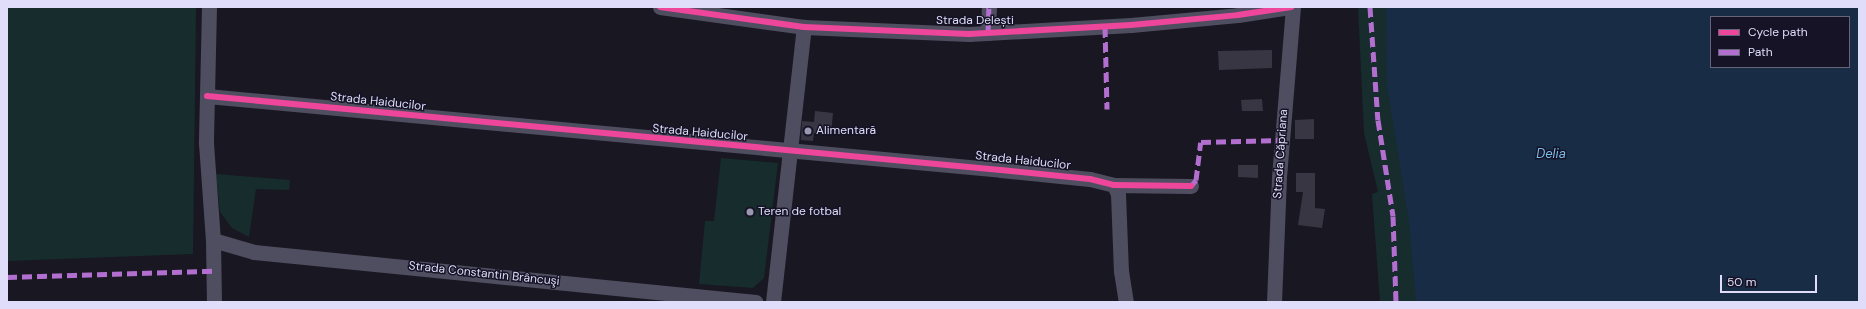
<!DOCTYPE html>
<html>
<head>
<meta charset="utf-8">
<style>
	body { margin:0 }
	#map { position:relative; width:1866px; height:309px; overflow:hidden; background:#191722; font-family:"DM Sans",sans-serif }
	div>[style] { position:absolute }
	.green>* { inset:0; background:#172c2c }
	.water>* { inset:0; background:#182c46 }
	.building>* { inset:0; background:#383643 }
	.minor>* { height:15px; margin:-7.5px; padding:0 7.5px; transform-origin:7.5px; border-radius:7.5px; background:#4f4e60 }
	.quiet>* { height:5px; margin-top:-2.5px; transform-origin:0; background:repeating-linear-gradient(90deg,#b36fd0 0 10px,transparent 0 15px) }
	.cycleway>* { height:6px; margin:-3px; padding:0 3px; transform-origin:3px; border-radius:3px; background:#ed469a }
	.dots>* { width:11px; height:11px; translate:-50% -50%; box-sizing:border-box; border:2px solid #161326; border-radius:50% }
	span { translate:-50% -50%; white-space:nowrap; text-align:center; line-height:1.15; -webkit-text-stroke:3px #161326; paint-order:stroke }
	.street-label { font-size:12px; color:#dfddfa }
	.poi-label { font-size:12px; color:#dfddfa }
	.left { translate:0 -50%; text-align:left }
	.water-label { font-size:13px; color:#79bcec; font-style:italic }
	.frame { position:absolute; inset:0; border:8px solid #dfddfa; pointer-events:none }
	.legend { position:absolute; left:1710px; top:16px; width:140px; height:52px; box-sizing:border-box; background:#161326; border:1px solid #66647b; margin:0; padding:5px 7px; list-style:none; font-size:12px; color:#dfddfa }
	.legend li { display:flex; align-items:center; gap:8px; height:20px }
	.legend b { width:20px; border:1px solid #66647b }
	.scale { position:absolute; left:1720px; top:275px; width:97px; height:18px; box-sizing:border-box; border:2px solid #dfddfa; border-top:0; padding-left:5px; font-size:12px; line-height:14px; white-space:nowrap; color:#dfddfa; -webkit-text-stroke:3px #161326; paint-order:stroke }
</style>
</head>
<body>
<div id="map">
	<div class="green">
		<div style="clip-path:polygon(7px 7px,196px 7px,193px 254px,7px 261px)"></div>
		<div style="clip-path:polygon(1358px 7px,1410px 7px,1439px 302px,1380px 302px,1372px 194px,1378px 192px,1364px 133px)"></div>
		<div style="clip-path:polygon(721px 158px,778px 163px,764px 278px,753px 288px,699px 284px,705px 221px,714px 221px)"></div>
		<div style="clip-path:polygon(216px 174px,290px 180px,289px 190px,256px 189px,249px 237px,232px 228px,220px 212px)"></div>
	</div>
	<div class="water">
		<div style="clip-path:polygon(evenodd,1386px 7px,1859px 7px,1859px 302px,1416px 302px,1409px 222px,1387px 85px,1386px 7px,1711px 17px,1849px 17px,1849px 67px,1711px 67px,1711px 17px)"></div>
	</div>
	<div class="building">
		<div style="clip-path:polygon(1272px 50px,1272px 68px,1219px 70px,1218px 51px)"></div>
		<div style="clip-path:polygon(1262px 99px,1263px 111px,1242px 111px,1241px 100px)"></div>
		<div style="clip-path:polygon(815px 111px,833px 113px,831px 134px,814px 133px,813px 141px,801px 140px,802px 121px,814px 122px)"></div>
		<div style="clip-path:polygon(1314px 119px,1314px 139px,1295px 139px,1295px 120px)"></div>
		<div style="clip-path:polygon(1238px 165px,1258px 165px,1258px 178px,1238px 177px)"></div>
		<div style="clip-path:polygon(1296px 173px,1315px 173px,1315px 208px,1325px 209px,1322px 228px,1298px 225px,1303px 192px,1296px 192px)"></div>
	</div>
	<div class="minor">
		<div style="left:209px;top:7px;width:136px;rotate:91.3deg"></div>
		<div style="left:206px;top:143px;width:97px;rotate:85.9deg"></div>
		<div style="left:213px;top:240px;width:62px;rotate:89.1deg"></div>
		<div style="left:660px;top:7px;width:145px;rotate:7.9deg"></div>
		<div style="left:804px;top:27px;width:165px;rotate:2.4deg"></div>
		<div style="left:969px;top:34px;width:162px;rotate:-3.2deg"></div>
		<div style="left:1131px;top:25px;width:107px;rotate:-5.3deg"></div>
		<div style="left:1238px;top:15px;width:54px;rotate:-8.6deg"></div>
		<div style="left:988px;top:33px;width:26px;rotate:-88deg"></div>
		<div style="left:207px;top:96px;width:797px;rotate:5.32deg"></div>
		<div style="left:1001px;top:170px;width:89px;rotate:5.8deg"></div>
		<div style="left:1090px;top:179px;width:25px;rotate:14deg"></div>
		<div style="left:1114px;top:185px;width:77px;rotate:0.7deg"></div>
		<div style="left:1114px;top:185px;width:10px;rotate:66deg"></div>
		<div style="left:1118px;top:194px;width:77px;rotate:87.8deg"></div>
		<div style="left:1121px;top:271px;width:31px;rotate:81deg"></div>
		<div style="left:213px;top:240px;width:43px;rotate:16.3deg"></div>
		<div style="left:254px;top:252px;width:504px;rotate:5.69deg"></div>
		<div style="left:773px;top:302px;width:277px;rotate:-83.6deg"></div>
		<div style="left:1274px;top:302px;width:125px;rotate:-87.7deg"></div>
		<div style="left:1279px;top:177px;width:171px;rotate:-85.3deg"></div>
	</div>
	<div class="quiet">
		<div style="left:1370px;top:7px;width:113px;rotate:86deg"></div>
		<div style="left:1378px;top:120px;width:97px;rotate:81.1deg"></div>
		<div style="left:1393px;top:216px;width:86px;rotate:88deg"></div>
		<div style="left:1105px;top:27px;width:82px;rotate:88.6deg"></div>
		<div style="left:988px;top:33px;width:26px;rotate:-88deg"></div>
		<div style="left:1191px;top:186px;width:8px;rotate:-50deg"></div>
		<div style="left:1196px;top:180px;width:38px;rotate:-83deg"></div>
		<div style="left:1201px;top:142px;width:80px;rotate:-1.4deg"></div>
		<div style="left:7px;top:277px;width:207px;rotate:-1.7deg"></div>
	</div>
	<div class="cycleway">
		<div style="left:660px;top:7px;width:145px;rotate:7.9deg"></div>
		<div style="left:804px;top:27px;width:165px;rotate:2.4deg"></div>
		<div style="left:969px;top:34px;width:162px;rotate:-3.2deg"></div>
		<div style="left:1131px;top:25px;width:107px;rotate:-5.3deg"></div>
		<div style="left:1238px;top:15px;width:54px;rotate:-8.6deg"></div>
		<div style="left:207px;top:96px;width:797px;rotate:5.32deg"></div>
		<div style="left:1001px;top:170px;width:89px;rotate:5.8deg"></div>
		<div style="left:1090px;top:179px;width:25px;rotate:14deg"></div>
		<div style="left:1114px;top:185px;width:77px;rotate:0.7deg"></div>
	</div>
	<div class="dots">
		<div style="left:808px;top:131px;background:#9a98ae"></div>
		<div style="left:750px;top:212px;background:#9a98ae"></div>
	</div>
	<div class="street-label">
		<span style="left:975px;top:21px">Strada Delești</span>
		<span style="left:378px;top:102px;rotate:6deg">Strada Haiducilor</span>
		<span style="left:700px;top:133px;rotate:5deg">Strada Haiducilor</span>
		<span style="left:1281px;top:154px;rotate:-86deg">Strada Căpriana</span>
		<span style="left:1023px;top:161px;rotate:6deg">Strada Haiducilor</span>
		<span style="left:484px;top:274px;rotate:6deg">Strada Constantin Brâncuşi</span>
	</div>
	<div class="poi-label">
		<span class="left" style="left:816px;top:131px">Alimentară</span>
		<span class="left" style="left:758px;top:212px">Teren de fotbal</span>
	</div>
	<div class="water-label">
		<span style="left:1551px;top:154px">Delia</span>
	</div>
	<div class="frame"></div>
	<ul class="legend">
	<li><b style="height:5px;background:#ed469a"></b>Cycle path</li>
	<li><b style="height:5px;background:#b36fd0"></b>Path</li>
	</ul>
	<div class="scale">50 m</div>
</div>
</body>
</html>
